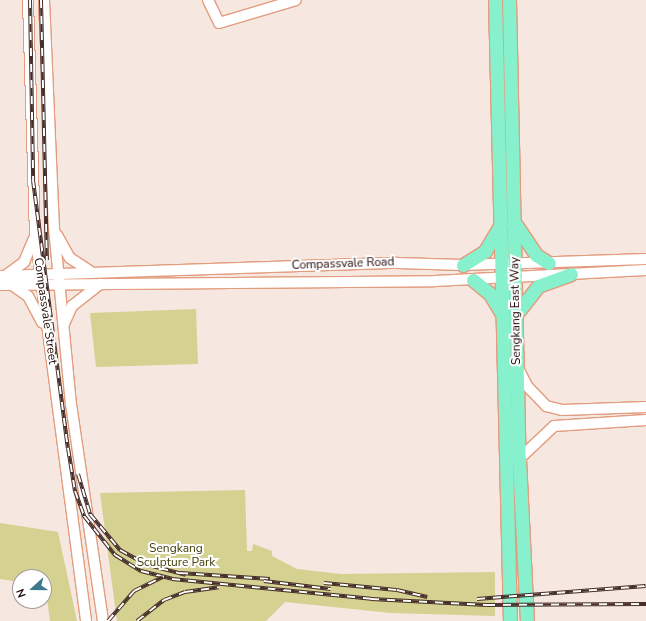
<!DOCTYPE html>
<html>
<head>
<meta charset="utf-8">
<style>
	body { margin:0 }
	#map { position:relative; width:646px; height:621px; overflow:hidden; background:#f6e7e0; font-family:"Nunito Sans",sans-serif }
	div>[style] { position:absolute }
	.green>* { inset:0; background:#d5d191 }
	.roads { filter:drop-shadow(1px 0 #e39c7d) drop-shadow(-1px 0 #e39c7d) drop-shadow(0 1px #e39c7d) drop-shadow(0 -1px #e39c7d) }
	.minor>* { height:10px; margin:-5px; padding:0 5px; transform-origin:5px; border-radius:5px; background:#fff }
	.major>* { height:13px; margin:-6.5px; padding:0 6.5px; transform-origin:6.5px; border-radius:6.5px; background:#87f1cd }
	.rail>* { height:4px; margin-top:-2px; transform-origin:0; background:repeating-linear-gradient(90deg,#fff 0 8px,#452e2a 0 16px); box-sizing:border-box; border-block:1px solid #452e2a }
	span { translate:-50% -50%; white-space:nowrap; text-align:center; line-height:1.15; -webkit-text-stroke:4px #fff; paint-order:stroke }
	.street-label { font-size:12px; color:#1c0400 }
	.park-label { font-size:12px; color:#45400d }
	.north { position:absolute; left:12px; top:569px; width:40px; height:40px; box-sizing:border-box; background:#fff; border:1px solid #a49b99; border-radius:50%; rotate:249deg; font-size:11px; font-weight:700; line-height:16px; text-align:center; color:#1c0400 }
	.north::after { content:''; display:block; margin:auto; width:14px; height:18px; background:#3c798f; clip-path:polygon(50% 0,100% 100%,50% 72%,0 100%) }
</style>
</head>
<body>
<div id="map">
	<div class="green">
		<div style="clip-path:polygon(196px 309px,198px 364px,96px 367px,90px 313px)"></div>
		<div style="clip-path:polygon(245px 490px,247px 551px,252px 551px,253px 544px,272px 551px,272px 556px,297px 569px,341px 574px,495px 572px,495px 616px,391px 613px,285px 602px,266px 621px,117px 621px,100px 493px)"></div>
		<div style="clip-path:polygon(0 523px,58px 532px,77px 621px,50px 621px,44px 577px,20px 577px,20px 582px,0 579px)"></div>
	</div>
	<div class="roads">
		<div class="minor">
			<div style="left:28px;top:0;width:233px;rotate:88.3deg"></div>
			<div style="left:35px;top:233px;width:391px;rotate:82.5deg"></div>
			<div style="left:44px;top:0;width:228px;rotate:87.5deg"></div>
			<div style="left:54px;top:228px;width:177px;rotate:84.5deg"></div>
			<div style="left:71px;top:404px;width:219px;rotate:81.6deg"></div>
			<div style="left:208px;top:0;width:25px;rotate:64deg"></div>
			<div style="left:219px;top:23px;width:80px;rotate:-16.6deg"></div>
			<div style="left:57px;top:235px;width:26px;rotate:61deg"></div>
			<div style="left:70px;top:258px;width:24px;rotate:33deg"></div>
			<div style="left:0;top:276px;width:397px;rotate:-1.9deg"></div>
			<div style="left:397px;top:263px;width:66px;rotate:1.7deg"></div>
			<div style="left:463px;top:265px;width:183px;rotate:-1.9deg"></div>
			<div style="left:5px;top:276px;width:24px;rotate:-36deg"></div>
			<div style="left:24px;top:262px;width:26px;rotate:-67deg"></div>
			<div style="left:0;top:285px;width:435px;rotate:-0.5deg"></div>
			<div style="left:435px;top:281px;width:211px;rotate:-3deg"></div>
			<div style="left:12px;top:285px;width:19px;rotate:35deg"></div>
			<div style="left:28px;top:296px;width:30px;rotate:62deg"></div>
			<div style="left:64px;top:324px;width:20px;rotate:-66deg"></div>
			<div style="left:72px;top:306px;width:36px;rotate:-38deg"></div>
			<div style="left:518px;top:368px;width:20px;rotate:63deg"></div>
			<div style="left:527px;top:386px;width:28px;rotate:46deg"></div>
			<div style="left:546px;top:406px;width:16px;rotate:14deg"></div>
			<div style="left:562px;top:410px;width:84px;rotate:-2deg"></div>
			<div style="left:519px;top:459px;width:48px;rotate:-43.3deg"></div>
			<div style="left:554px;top:426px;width:92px;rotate:-3.7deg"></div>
		</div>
		<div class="major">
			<div style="left:495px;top:0;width:621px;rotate:88.62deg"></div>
			<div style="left:509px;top:0;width:459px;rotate:88.8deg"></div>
			<div style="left:519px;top:459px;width:162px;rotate:87.2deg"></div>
			<div style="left:516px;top:225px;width:36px;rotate:56deg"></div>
			<div style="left:536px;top:255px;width:15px;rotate:32deg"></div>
			<div style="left:463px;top:265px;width:26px;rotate:-32deg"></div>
			<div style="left:485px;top:251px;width:31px;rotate:-59deg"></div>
			<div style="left:473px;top:280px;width:22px;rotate:39deg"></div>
			<div style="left:490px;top:294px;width:23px;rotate:59deg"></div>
			<div style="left:517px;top:313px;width:34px;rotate:-52deg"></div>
			<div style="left:538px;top:286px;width:35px;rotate:-20deg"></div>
		</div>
	</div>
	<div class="rail">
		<div style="left:30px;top:0;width:180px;rotate:89deg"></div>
		<div style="left:33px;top:180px;width:270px;rotate:82.6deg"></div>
		<div style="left:68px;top:448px;width:44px;rotate:80.8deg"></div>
		<div style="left:75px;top:491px;width:27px;rotate:70deg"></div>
		<div style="left:84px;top:516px;width:50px;rotate:51.5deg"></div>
		<div style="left:115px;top:555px;width:31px;rotate:32deg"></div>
		<div style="left:141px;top:571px;width:32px;rotate:14deg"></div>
		<div style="left:172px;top:579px;width:200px;rotate:5.7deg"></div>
		<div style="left:371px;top:599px;width:116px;rotate:3deg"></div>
		<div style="left:487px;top:605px;width:159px;rotate:-0.4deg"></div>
		<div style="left:41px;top:0;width:260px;rotate:88.7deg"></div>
		<div style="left:78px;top:474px;width:42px;rotate:73.3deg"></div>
		<div style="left:90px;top:514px;width:47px;rotate:50.2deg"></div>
		<div style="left:120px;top:550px;width:29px;rotate:29deg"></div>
		<div style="left:145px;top:564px;width:42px;rotate:15deg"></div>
		<div style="left:180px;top:573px;width:90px;rotate:3.8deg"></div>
		<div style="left:264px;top:581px;width:67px;rotate:6.8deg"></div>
		<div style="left:324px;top:583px;width:73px;rotate:5.5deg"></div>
		<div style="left:397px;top:590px;width:31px;rotate:13deg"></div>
		<div style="left:477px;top:599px;width:169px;rotate:-4.4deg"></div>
		<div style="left:108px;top:621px;width:40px;rotate:-49deg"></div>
		<div style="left:134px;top:591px;width:32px;rotate:-26deg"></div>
		<div style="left:137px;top:621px;width:34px;rotate:-38deg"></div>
		<div style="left:164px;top:600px;width:22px;rotate:-21deg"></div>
		<div style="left:185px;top:592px;width:34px;rotate:-8deg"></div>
	</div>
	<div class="street-label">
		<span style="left:343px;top:264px;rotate:-2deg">Compassvale Road</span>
		<span style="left:45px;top:311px;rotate:82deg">Compassvale Street</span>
		<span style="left:516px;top:311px;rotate:-91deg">Sengkang East Way</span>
	</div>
	<div class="park-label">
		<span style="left:176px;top:556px">Sengkang<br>Sculpture Park</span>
	</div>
	<div class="north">N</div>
</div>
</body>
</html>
